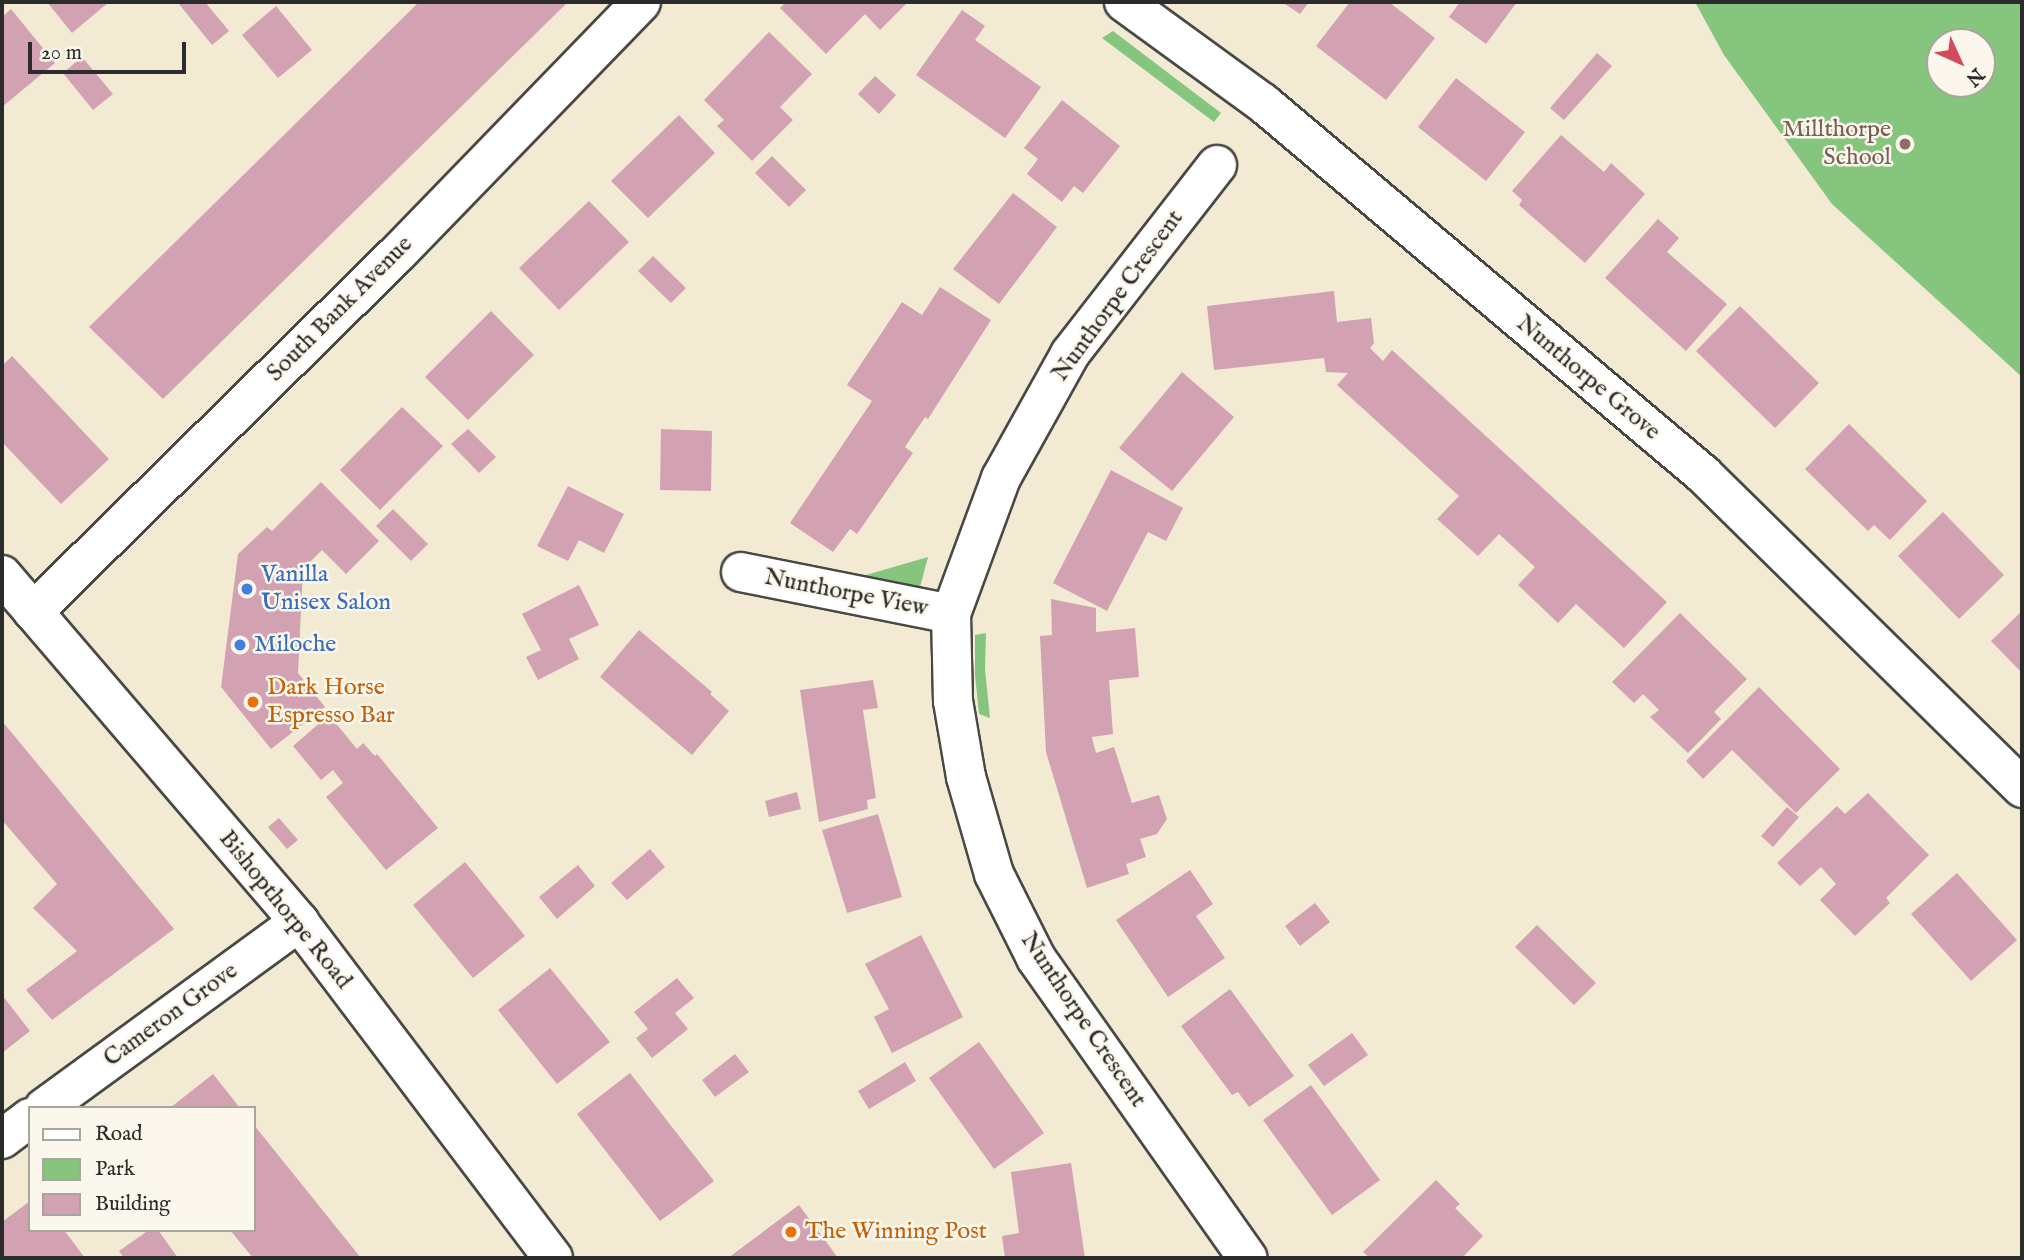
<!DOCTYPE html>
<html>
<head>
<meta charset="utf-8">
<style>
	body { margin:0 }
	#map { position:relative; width:2024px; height:1260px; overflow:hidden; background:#f2ead2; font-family:"IM FELL English",serif }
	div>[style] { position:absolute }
	.green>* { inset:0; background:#86c57d }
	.building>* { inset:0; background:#d3a2b2 }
	.roads { filter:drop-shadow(2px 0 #494844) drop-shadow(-2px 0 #494844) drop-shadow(0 2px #494844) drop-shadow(0 -2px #494844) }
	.minor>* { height:38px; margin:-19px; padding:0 19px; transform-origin:19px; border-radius:19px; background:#fff }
	.dots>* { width:19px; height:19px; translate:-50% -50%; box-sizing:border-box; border:4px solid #fbf7ec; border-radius:50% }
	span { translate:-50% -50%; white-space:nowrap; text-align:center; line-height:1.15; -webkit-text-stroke:5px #fbf7ec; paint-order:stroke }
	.education-label { font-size:24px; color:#785e54 }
	.right { translate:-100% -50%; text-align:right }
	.street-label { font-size:24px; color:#2b2b2b }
	.shop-label { font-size:24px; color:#366cbe }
	.left { translate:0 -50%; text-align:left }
	.food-label { font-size:24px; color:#c56008 }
	.frame { position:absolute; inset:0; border:4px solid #2b2b2b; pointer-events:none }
	.legend { position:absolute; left:28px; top:1106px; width:228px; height:126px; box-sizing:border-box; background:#fbf7ec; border:2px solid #a8a59f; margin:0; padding:9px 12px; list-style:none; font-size:21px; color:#2b2b2b }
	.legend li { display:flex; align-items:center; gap:14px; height:35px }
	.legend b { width:35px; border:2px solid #a8a59f }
	.north { position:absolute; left:1926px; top:28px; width:70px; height:70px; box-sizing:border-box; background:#fbf7ec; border:2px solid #a8a59f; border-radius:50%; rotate:135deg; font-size:19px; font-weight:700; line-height:28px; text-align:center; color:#2b2b2b }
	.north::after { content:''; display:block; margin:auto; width:24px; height:32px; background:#d1495b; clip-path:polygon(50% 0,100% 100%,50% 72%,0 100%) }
	.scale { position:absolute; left:28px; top:42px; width:158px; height:32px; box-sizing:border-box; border:4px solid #2b2b2b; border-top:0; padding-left:9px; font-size:21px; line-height:24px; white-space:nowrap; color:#2b2b2b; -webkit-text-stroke:5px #fbf7ec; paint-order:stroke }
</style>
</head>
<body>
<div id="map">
	<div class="green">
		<div style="clip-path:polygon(evenodd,1695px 2px,2022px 2px,2022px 377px,1832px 204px,1724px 55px,1695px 2px,1940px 42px,1982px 42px,1982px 84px,1940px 84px,1940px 42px)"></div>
		<div style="clip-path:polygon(1113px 31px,1221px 113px,1214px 122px,1102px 38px)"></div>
		<div style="clip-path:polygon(928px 557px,919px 591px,849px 580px)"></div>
		<div style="clip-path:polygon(986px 633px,985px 669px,990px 718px,979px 714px,975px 675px,975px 635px)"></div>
	</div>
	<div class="building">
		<div style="clip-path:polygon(47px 2px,109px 2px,72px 33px)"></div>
		<div style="clip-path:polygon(182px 2px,205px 2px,229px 31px,212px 45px,179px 4px)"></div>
		<div style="clip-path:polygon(419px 2px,568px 2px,163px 399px,89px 327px)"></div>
		<div style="clip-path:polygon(786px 2px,908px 2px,880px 30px,865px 14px,826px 54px,780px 8px)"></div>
		<div style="clip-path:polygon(1282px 2px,1309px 2px,1300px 14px)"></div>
		<div style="clip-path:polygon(1350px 2px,1389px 2px,1435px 38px,1386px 100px,1316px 46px)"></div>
		<div style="clip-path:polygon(1460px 2px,1517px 2px,1486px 44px,1449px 17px)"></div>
		<div style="clip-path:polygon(276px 6px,312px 50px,278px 78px,242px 35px)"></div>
		<div style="clip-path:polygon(11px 9px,55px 63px,2px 107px,2px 17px)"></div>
		<div style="clip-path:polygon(962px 10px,985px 26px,975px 40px,1041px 87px,1005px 138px,916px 75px)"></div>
		<div style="clip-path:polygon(769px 32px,812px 74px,780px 107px,793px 120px,752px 161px,717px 126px,724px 120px,704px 100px)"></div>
		<div style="clip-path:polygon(1597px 53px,1612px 66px,1564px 120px,1550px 108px)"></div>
		<div style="clip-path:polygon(82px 57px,113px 94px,93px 110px,63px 73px)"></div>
		<div style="clip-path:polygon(875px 76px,896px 95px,879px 114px,858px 94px)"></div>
		<div style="clip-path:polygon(1456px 78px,1525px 132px,1486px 181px,1418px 127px)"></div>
		<div style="clip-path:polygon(1062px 100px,1120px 146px,1083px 193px,1074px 186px,1062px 202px,1027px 174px,1038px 159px,1024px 148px)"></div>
		<div style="clip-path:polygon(679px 115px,715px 153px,648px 218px,611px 181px)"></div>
		<div style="clip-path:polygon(1561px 135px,1604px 172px,1611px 163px,1645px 194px,1585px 263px,1519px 205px,1522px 200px,1512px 191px)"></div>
		<div style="clip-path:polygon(772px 156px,806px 190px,789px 207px,755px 173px)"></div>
		<div style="clip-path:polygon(1013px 193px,1057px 227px,999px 304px,953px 269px)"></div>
		<div style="clip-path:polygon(589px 201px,629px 242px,559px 310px,519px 268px)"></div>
		<div style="clip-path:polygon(1658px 219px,1679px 238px,1667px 252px,1727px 304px,1686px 351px,1605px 278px)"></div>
		<div style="clip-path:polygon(653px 256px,686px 288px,671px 303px,638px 271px)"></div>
		<div style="clip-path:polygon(940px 287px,991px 320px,928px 419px,925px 417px,905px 447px,913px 453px,857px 534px,850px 529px,833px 552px,790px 523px,872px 401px,847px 385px,902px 302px,922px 315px)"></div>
		<div style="clip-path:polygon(1334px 291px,1337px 322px,1371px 318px,1374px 343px,1370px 348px,1383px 361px,1392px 350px,1667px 602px,1624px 648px,1576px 604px,1558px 623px,1518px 585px,1535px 567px,1499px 534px,1478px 556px,1437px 519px,1459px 496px,1337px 385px,1348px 373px,1326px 372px,1324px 358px,1214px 370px,1207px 306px)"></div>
		<div style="clip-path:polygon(1740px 306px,1819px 383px,1775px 428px,1696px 351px)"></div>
		<div style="clip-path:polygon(491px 311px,534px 355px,468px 420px,425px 377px)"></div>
		<div style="clip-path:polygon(12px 356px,109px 459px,61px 504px,2px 442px,2px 366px)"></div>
		<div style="clip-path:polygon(1182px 372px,1234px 417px,1172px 491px,1119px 448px)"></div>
		<div style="clip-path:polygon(402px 407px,443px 446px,380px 510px,340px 470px)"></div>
		<div style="clip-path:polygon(1849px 424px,1927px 501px,1890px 540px,1874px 525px,1868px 531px,1805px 469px)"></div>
		<div style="clip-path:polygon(468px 429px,496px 457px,479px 473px,451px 444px)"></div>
		<div style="clip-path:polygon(661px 429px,712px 431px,711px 491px,660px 490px)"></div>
		<div style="clip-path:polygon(1111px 470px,1183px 508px,1166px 541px,1148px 532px,1107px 611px,1053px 583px)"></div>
		<div style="clip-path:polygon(321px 482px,379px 541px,346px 574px,322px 550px,303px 569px,298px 673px,325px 707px,271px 749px,221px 687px,238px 554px,267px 527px,272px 531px)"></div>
		<div style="clip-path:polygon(568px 486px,624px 514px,604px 553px,579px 540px,568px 561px,537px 546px)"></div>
		<div style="clip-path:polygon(393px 509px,428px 544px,411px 561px,376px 526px)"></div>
		<div style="clip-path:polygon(1943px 512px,2004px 575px,1959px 619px,1898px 556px)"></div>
		<div style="clip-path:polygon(579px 585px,599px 625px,569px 639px,579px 659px,538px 680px,526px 657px,541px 650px,522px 614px)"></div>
		<div style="clip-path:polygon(1051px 599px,1096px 608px,1096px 632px,1135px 628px,1139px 677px,1109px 680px,1113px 734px,1092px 737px,1093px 742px,1096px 753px,1114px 747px,1132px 803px,1159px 795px,1167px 819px,1157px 834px,1140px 839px,1146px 857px,1126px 864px,1129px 874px,1087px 888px,1046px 752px,1040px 636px,1052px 635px)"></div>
		<div style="clip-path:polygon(2022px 611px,2022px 673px,1991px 641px)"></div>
		<div style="clip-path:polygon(1680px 613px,1747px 679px,1714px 712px,1721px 719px,1688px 753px,1650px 717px,1659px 710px,1643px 694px,1634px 703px,1612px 682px)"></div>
		<div style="clip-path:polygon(639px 630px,712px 692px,710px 694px,729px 711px,692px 755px,600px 677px)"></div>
		<div style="clip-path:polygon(873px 680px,878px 708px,863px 710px,876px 798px,867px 800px,868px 809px,819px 822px,800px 690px)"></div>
		<div style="clip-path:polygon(1759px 687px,1840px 769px,1796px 813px,1732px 750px,1703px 779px,1686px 761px)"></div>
		<div style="clip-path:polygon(329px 715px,357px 749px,363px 743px,375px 756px,377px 754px,438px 828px,386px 870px,326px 797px,343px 783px,333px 770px,321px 780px,293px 746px)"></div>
		<div style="clip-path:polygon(2px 721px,174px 929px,52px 1020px,26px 990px,77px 951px,33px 908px,57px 884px,2px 820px)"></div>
		<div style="clip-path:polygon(797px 792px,801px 809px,769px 817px,765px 801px)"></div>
		<div style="clip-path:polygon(1868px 793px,1929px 855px,1886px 898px,1890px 903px,1855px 936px,1820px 900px,1836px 884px,1821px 867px,1800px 886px,1777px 863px,1837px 806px,1845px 814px)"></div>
		<div style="clip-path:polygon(1787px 807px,1799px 817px,1773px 847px,1761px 836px)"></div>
		<div style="clip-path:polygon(878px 814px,902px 897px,847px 913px,822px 830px)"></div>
		<div style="clip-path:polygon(279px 818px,298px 840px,287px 849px,268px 827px)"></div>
		<div style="clip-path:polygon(650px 849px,665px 867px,627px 900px,611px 883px)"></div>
		<div style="clip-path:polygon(465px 862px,525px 936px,473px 978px,413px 905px)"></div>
		<div style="clip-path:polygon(578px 865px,595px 886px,557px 919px,539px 897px)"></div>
		<div style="clip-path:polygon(1190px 870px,1213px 904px,1196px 916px,1225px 958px,1168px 997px,1116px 920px)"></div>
		<div style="clip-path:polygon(1957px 873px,2017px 940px,1971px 981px,1911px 914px)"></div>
		<div style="clip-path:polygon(1315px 903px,1330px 922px,1300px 946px,1285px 926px)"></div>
		<div style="clip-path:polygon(1537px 925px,1596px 983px,1574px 1005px,1515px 947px)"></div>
		<div style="clip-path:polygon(921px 935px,963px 1017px,892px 1053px,874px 1017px,889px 1009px,865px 964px)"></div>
		<div style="clip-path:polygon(550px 968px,610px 1042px,557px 1084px,498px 1010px)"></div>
		<div style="clip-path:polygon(677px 978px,694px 998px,675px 1013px,688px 1029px,652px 1058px,636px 1038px,648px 1029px,634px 1012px)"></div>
		<div style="clip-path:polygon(1230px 989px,1294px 1076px,1249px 1107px,1238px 1092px,1232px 1095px,1181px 1026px)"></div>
		<div style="clip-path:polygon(2px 995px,30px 1031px,2px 1053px)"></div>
		<div style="clip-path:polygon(1352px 1033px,1368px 1055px,1324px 1086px,1308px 1065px)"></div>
		<div style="clip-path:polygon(979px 1042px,1044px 1133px,994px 1169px,929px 1078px)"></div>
		<div style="clip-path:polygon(735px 1054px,749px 1072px,715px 1097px,702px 1080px)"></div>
		<div style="clip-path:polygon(905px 1062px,916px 1081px,869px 1109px,858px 1091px)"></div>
		<div style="clip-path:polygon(630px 1073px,714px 1181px,660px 1221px,577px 1114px)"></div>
		<div style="clip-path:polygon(213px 1074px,240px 1108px,170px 1108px)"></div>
		<div style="clip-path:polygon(1311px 1085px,1380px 1180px,1332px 1215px,1263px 1120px)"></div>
		<div style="clip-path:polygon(254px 1125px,361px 1258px,253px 1258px,230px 1230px,254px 1230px)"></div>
		<div style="clip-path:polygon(1071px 1163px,1085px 1258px,1005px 1258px,1002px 1236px,1019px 1233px,1011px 1172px)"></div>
		<div style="clip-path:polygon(1436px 1180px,1460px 1204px,1455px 1208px,1483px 1236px,1462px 1258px,1370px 1258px,1363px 1252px)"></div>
		<div style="clip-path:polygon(30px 1201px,30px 1230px,64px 1230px,85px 1258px,2px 1258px,2px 1222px)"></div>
		<div style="clip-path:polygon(799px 1205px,838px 1258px,728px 1258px)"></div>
		<div style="clip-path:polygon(149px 1230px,158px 1230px,178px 1258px,124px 1258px,119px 1251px)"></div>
	</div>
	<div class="roads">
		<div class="minor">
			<div style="left:1124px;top:2px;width:172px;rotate:36deg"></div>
			<div style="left:1263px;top:103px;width:576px;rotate:40.14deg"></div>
			<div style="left:1703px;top:474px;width:448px;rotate:44.5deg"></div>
			<div style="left:1217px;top:165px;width:239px;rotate:127.9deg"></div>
			<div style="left:1070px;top:354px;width:142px;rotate:119.1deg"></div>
			<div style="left:1001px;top:478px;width:145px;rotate:110.2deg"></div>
			<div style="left:951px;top:614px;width:87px;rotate:88.7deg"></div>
			<div style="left:953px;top:701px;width:77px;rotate:80.3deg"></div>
			<div style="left:966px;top:777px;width:101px;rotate:73.9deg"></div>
			<div style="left:994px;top:874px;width:94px;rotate:63.4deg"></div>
			<div style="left:1036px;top:958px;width:367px;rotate:54.8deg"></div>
			<div style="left:741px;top:572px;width:214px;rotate:11.3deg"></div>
			<div style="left:2px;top:575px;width:457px;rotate:49.4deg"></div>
			<div style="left:299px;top:922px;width:421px;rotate:52.9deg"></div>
			<div style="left:33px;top:612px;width:512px;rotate:-44.53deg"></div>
			<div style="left:398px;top:253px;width:349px;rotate:-45.9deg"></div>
			<div style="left:44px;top:1108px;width:316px;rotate:-36.1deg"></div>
			<div style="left:2px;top:1139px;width:35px;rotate:-37deg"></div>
		</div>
	</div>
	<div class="dots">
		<div style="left:1905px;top:144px;background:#8d6e63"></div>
		<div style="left:247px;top:589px;background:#3f7fe0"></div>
		<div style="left:240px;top:645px;background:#3f7fe0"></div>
		<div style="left:253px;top:702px;background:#e8710a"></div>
		<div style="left:791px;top:1232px;background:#e8710a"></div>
	</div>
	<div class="education-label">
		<span class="right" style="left:1891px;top:144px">Millthorpe<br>School</span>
	</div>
	<div class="street-label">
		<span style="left:1118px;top:296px;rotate:-54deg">Nunthorpe Crescent</span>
		<span style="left:340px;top:309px;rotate:-45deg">South Bank Avenue</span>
		<span style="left:1588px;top:378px;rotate:40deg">Nunthorpe Grove</span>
		<span style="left:846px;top:593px;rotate:11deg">Nunthorpe View</span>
		<span style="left:285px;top:910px;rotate:51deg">Bishopthorpe Road</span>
		<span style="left:171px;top:1015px;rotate:-36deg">Cameron Grove</span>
		<span style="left:1083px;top:1020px;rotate:56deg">Nunthorpe Crescent</span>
	</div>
	<div class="shop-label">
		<span class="left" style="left:261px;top:589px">Vanilla<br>Unisex Salon</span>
		<span class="left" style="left:254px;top:645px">Miloche</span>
	</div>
	<div class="food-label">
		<span class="left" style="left:267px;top:702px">Dark Horse<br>Espresso Bar</span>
		<span class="left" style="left:805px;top:1232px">The Winning Post</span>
	</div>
	<div class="frame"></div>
	<ul class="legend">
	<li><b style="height:9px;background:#fff"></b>Road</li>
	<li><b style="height:19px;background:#86c57d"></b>Park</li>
	<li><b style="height:19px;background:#d3a2b2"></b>Building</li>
	</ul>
	<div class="north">N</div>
	<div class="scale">20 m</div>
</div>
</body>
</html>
